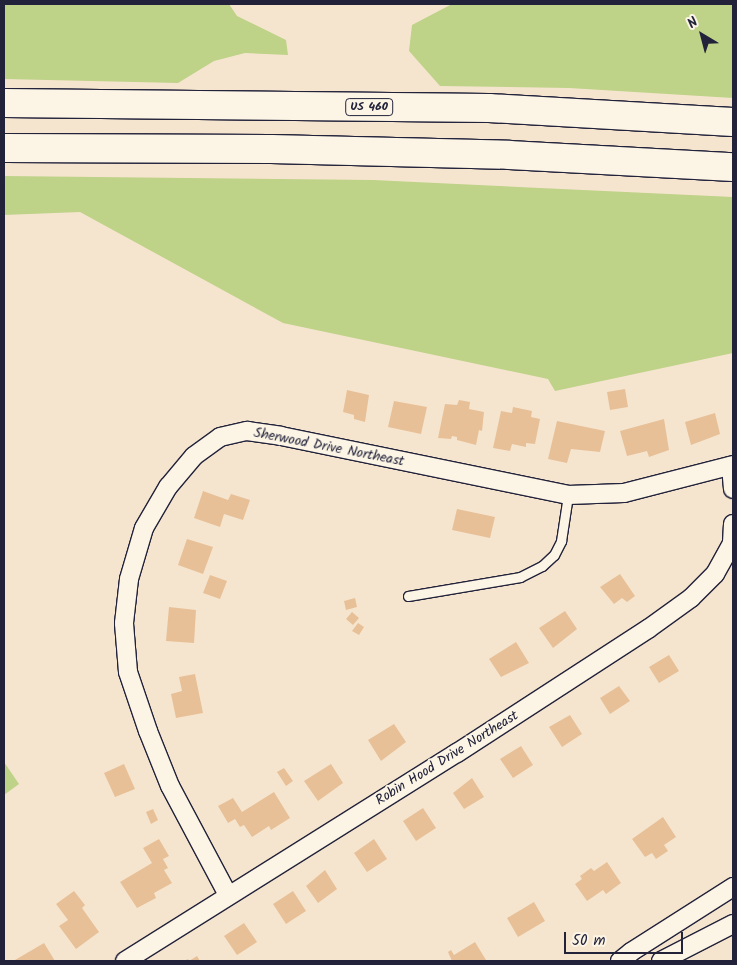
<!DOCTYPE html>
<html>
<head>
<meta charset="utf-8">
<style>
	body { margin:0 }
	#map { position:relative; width:737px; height:965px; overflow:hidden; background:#f6e5ce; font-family:Kalam,sans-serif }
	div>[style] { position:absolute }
	.green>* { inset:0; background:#bed288 }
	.building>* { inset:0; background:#e7c098 }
	.roads { filter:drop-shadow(1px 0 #22223b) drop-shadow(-1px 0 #22223b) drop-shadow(0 1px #22223b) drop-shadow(0 -1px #22223b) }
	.lane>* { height:9px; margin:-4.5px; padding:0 4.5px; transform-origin:4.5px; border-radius:4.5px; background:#fcf5e5 }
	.street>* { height:18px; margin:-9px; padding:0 9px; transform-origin:9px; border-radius:9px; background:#fcf5e5 }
	.highway>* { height:28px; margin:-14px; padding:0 14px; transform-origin:14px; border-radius:14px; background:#fcf5e5 }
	span { translate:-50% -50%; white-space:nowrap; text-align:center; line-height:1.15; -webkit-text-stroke:4px #fcf5e5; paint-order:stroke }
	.shield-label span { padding:1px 4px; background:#fcf5e5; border:1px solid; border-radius:4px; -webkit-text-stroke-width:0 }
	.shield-label { font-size:12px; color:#22223b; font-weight:700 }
	.street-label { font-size:14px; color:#22223b }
	.frame { position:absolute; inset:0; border:5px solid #22223b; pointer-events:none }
	.north { position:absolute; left:677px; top:10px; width:50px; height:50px; -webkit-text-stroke:4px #fcf5e5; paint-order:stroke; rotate:323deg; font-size:14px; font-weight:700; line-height:20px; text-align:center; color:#22223b }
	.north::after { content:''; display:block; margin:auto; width:18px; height:22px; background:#22223b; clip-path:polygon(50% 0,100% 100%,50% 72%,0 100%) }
	.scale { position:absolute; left:564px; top:932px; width:119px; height:22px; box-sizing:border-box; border:2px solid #22223b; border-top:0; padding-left:6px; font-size:15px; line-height:18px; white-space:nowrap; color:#22223b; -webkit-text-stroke:4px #fcf5e5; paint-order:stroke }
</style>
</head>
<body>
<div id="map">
	<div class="green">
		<div style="clip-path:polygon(4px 4px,229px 4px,237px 16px,286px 40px,288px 55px,245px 53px,214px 61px,178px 83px,4px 79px)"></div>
		<div style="clip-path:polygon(452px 4px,733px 4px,733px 98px,569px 88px,440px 86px,409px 51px,412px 25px)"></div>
		<div style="clip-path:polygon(4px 176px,373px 180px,733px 197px,733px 353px,555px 391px,548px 379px,283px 323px,80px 212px,4px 215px)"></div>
		<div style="clip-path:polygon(4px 762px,19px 784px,4px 795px)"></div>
	</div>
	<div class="building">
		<div style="clip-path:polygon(625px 389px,628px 407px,610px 410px,607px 392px)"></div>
		<div style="clip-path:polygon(347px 390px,369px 395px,365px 422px,354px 419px,354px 415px,343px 412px)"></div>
		<div style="clip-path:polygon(459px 400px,470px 402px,469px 409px,484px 412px,482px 431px,479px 430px,476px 445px,457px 440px,457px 437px,452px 436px,451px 439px,438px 438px,445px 404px,457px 405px)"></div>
		<div style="clip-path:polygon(394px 401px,427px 407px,421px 434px,388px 427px)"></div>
		<div style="clip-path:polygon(513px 407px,532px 411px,531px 417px,540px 419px,535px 444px,526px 443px,526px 447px,512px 444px,510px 451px,493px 448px,501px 411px,512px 413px)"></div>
		<div style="clip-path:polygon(715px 413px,720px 434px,691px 445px,685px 422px)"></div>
		<div style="clip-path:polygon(664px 419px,669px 450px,649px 457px,647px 451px,627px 456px,620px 431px)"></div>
		<div style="clip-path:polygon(557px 421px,605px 431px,600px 452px,571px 449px,567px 463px,548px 459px)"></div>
		<div style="clip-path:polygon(203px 491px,228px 500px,231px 494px,250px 500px,243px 520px,224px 514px,220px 527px,194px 518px)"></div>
		<div style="clip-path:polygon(457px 509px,495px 517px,490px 538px,452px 530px)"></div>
		<div style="clip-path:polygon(187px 539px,213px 547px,203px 574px,178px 565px)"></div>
		<div style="clip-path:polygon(620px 574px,635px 596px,627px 602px,622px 598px,614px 604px,600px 587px)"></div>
		<div style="clip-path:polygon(210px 575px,227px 581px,220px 599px,203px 593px)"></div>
		<div style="clip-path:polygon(355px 598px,357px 607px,346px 610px,344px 601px)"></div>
		<div style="clip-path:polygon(169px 607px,196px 610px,194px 643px,166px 641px)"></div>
		<div style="clip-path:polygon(565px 611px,577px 629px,553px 648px,539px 628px)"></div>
		<div style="clip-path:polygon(352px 612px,359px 618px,353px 625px,346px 619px)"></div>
		<div style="clip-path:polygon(358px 623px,364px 627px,359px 635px,352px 631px)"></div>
		<div style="clip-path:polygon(516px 642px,529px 663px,501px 677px,489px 659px)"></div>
		<div style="clip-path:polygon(669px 655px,679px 671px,659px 683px,649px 667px)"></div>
		<div style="clip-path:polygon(195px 674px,203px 713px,176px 718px,171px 694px,182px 691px,179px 677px)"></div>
		<div style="clip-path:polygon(619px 686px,630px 701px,610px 714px,600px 698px)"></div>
		<div style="clip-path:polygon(570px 715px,582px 734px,562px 747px,549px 727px)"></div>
		<div style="clip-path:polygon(394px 724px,406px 742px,381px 761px,368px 740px)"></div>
		<div style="clip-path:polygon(521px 746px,533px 765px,513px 778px,500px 759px)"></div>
		<div style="clip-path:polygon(124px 764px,135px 789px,115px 797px,104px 773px)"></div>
		<div style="clip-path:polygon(331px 764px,343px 783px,318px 801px,304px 781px)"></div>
		<div style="clip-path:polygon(284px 768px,293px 781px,286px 786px,277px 772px)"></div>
		<div style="clip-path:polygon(472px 778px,484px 797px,464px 809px,453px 793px)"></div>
		<div style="clip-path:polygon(274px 792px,290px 818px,271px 830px,269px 826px,252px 837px,244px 825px,240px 827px,235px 819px,228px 823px,218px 806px,233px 798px,242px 812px)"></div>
		<div style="clip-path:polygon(423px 808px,436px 828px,416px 841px,403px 821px)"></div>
		<div style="clip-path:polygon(153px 809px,158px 820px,151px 824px,146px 812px)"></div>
		<div style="clip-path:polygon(663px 817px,676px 837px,664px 845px,668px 851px,656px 859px,652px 853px,645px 857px,632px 839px)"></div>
		<div style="clip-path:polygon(159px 839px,169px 856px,163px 859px,168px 868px,164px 870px,172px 883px,154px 893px,156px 898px,137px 908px,120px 882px,152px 863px,143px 848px)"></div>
		<div style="clip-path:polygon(374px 839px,387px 859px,367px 872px,354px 853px)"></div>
		<div style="clip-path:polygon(607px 862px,621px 883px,606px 894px,603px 890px,587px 901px,575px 884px,582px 879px,580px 876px,591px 868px,594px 871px)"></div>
		<div style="clip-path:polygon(325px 870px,337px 889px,318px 903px,306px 886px)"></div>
		<div style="clip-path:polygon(74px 891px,85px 905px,82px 908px,99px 932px,76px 949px,59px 926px,68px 920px,56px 904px)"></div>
		<div style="clip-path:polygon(293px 891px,306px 911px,286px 924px,273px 904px)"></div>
		<div style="clip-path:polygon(534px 902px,545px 921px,518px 937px,507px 918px)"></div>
		<div style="clip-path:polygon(244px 923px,257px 942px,237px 955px,224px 936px)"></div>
		<div style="clip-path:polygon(475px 942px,486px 960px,452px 961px,448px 952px,451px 950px,454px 955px)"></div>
		<div style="clip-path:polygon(44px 943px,55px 961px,16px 961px,15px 960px)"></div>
		<div style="clip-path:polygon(197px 956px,200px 961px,184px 961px,188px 959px,189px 961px)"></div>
	</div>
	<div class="roads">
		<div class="lane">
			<div style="left:408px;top:596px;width:114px;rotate:-9.6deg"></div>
			<div style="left:520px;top:577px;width:25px;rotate:-27deg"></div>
			<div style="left:542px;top:566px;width:16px;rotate:-43deg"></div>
			<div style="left:554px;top:555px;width:16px;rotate:-63deg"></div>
			<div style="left:561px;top:541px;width:47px;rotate:-81.3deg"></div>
		</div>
		<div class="street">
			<div style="left:731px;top:466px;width:23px;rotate:85deg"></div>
			<div style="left:228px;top:895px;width:123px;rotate:-118deg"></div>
			<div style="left:170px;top:786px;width:59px;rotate:-111.8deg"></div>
			<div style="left:148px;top:731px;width:62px;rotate:-108.7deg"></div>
			<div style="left:128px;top:672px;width:49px;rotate:-94.7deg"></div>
			<div style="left:124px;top:623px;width:44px;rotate:-83.5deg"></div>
			<div style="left:129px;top:579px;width:53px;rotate:-73.6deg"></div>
			<div style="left:144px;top:528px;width:48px;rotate:-59.7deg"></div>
			<div style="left:168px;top:487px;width:40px;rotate:-50deg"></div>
			<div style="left:194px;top:456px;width:32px;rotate:-36deg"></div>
			<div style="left:220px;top:437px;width:28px;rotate:-13deg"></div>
			<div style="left:247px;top:431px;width:34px;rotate:8deg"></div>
			<div style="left:281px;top:436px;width:293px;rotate:11.6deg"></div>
			<div style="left:568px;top:495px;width:56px;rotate:-2deg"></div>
			<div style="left:624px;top:493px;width:113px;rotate:-14.4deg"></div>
			<div style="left:125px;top:961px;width:392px;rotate:-32.1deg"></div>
			<div style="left:457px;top:753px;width:228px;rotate:-33deg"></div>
			<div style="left:648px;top:629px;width:53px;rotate:-35.8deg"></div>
			<div style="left:691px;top:598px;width:34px;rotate:-45deg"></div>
			<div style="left:715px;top:574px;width:35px;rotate:-61deg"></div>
			<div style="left:732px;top:543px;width:19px;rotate:-87deg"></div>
			<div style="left:620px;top:961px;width:14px;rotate:-39deg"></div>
			<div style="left:631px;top:952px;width:121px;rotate:-32.5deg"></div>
			<div style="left:661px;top:961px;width:81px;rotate:-27.2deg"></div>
		</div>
		<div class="highway">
			<div style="left:4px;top:103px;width:485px;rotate:0.6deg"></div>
			<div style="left:489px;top:108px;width:244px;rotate:3.3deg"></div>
			<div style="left:4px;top:148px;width:267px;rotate:0.2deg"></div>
			<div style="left:271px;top:149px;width:238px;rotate:1.4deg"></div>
			<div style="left:509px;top:155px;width:224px;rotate:3.1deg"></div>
		</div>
	</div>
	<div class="shield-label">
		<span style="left:369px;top:107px">US 460</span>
	</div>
	<div class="street-label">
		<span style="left:329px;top:447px;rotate:11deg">Sherwood Drive Northeast</span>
		<span style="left:447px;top:758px;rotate:-32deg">Robin Hood Drive Northeast</span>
	</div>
	<div class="frame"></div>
	<div class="north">N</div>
	<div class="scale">50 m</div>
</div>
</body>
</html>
